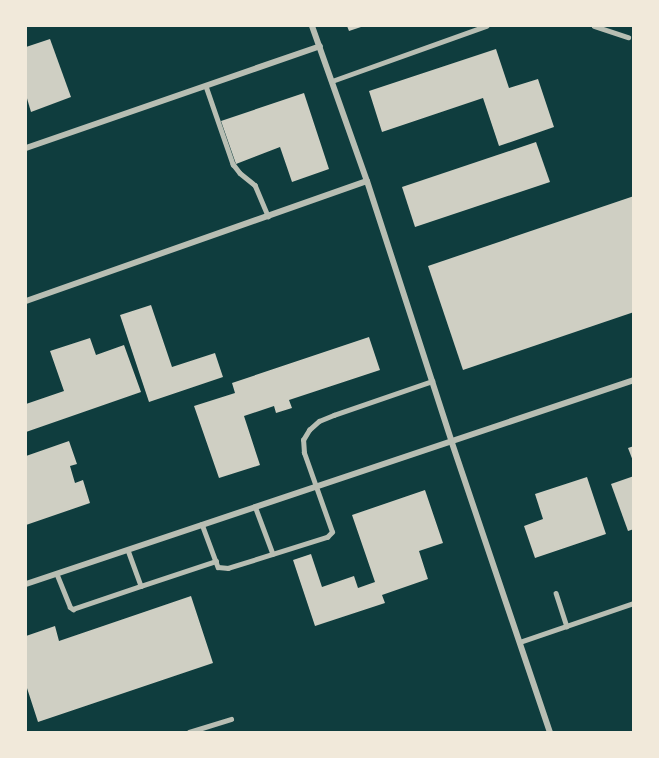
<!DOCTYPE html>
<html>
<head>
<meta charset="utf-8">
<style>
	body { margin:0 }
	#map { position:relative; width:659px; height:758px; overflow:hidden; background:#0f3d3e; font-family:"Noto Sans",sans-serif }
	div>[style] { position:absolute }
	.building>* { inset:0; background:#cfcfc3 }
	.service>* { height:4.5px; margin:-2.25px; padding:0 2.25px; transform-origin:2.25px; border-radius:2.25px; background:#b8beb3 }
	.minor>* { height:6px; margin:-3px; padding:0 3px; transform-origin:3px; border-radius:3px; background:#b8beb3 }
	span { translate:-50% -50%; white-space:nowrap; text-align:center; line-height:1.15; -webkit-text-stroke:6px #f1e9da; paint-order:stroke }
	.frame { position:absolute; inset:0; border:27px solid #f1e9da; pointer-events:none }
</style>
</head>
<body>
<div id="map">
	<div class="building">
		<div style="clip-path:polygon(347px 26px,364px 26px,349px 31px)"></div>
		<div style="clip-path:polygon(50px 39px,71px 97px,31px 112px,26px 95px,26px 47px)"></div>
		<div style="clip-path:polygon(496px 49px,509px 88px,538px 79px,554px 127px,499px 146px,483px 98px,382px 132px,369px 91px)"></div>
		<div style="clip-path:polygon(304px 93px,329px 169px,292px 182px,280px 147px,236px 164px,221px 121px)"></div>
		<div style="clip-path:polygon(536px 142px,550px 182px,415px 227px,402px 187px)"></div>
		<div style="clip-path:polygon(634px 196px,634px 312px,463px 370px,428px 266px)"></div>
		<div style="clip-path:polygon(151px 305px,172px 367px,215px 353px,223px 377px,149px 402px,120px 315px)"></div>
		<div style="clip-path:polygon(369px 337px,380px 370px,289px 400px,292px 408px,276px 413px,274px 406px,244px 416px,260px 465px,219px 478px,194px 406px,235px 393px,232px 383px)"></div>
		<div style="clip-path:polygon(90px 338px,96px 355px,124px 345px,141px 392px,26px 432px,26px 404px,64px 391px,50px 351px)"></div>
		<div style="clip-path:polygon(69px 441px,77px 464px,70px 466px,75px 483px,83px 480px,90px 503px,26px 525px,26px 456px)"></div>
		<div style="clip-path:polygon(634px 446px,634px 461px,633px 461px,628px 448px)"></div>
		<div style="clip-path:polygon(634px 476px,634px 529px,628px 531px,611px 484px)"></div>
		<div style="clip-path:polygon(587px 477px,606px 534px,535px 558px,524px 526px,543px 519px,535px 494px)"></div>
		<div style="clip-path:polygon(425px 490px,443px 543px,419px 551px,428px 579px,382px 595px,385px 603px,315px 626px,293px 560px,311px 554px,322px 587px,354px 576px,358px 588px,375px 582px,352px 515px)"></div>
		<div style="clip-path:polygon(191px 596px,213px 663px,38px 722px,26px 685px,26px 636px,55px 626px,59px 641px)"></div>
	</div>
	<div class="service">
		<div style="left:594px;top:26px;width:36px;rotate:18deg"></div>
		<div style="left:332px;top:81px;width:164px;rotate:-19.7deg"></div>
		<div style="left:206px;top:86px;width:83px;rotate:70.9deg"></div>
		<div style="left:233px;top:164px;width:11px;rotate:52deg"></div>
		<div style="left:240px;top:173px;width:19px;rotate:39deg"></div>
		<div style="left:255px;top:185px;width:34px;rotate:67deg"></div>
		<div style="left:255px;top:506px;width:51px;rotate:69.4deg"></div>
		<div style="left:202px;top:524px;width:46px;rotate:69.6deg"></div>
		<div style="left:218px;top:567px;width:10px;rotate:6deg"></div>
		<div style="left:228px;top:568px;width:104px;rotate:-17.4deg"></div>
		<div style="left:327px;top:537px;width:7px;rotate:-45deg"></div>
		<div style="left:332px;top:532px;width:84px;rotate:-109.5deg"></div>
		<div style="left:304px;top:453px;width:13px;rotate:-94deg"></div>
		<div style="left:303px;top:440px;width:12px;rotate:-59deg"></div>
		<div style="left:309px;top:430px;width:13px;rotate:-42deg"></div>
		<div style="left:319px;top:421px;width:16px;rotate:-22deg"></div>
		<div style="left:334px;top:415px;width:104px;rotate:-19.1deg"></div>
		<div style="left:128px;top:550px;width:38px;rotate:70deg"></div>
		<div style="left:141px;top:586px;width:79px;rotate:-18.4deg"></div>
		<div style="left:57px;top:574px;width:35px;rotate:68deg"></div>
		<div style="left:70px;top:607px;width:4px;rotate:34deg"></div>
		<div style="left:73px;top:609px;width:72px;rotate:-18.7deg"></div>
		<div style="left:556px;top:593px;width:35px;rotate:72deg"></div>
		<div style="left:520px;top:642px;width:120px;rotate:-18.9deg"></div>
		<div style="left:189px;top:732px;width:44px;rotate:-17.2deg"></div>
	</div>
	<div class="minor">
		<div style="left:312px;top:26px;width:164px;rotate:70.5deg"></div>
		<div style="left:367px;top:181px;width:272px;rotate:72deg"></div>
		<div style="left:451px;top:440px;width:308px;rotate:71.3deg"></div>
		<div style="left:26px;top:148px;width:311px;rotate:-19.1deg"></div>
		<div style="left:26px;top:301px;width:361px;rotate:-19.4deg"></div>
		<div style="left:26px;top:584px;width:641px;rotate:-18.55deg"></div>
	</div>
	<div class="frame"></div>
</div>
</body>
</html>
